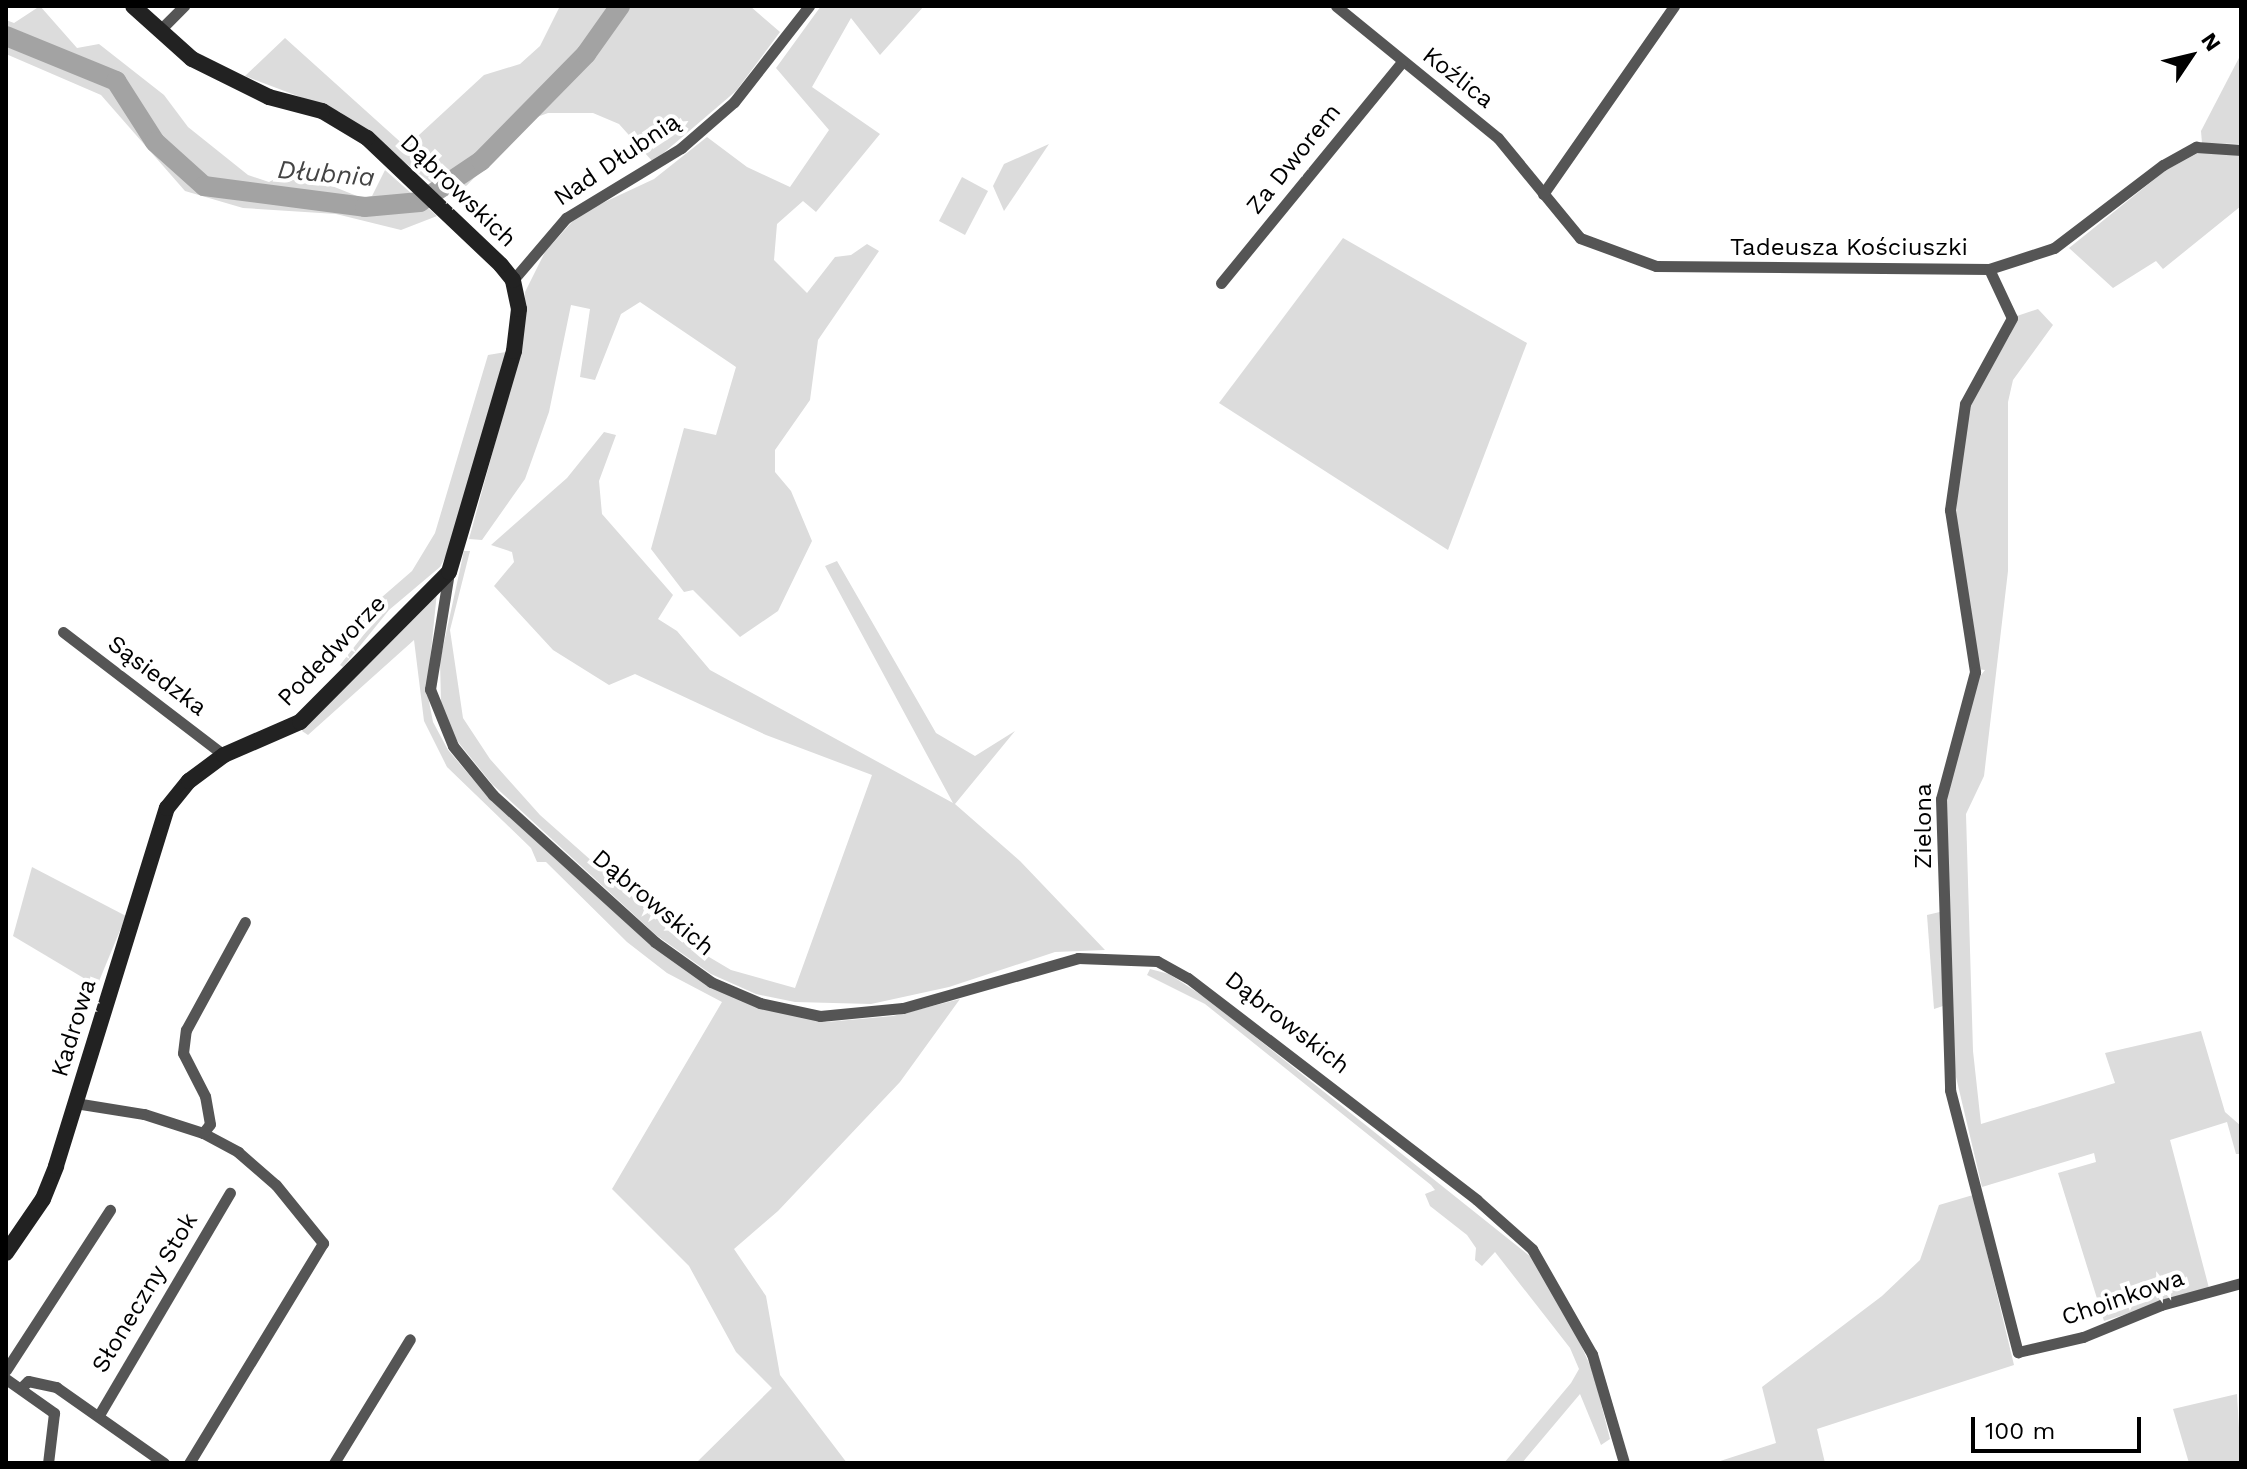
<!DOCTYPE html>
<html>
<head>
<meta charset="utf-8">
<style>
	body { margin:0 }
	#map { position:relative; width:2247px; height:1469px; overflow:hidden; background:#fff; font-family:"Work Sans",sans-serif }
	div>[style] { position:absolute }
	.green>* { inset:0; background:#dcdcdc }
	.river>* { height:20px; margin:-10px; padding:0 10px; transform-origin:10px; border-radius:10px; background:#a3a3a3 }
	.street>* { height:11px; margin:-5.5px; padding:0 5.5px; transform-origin:5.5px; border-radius:5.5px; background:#555 }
	.secondary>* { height:16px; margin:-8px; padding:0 8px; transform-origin:8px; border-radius:8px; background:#222 }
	span { translate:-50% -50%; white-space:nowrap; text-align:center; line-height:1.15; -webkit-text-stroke:8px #fff; paint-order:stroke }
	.street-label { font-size:24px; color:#000 }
	.water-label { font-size:26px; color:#444; font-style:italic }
	.frame { position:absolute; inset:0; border:8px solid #000; pointer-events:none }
	.north { position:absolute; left:2151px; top:16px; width:80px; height:80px; -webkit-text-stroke:6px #fff; paint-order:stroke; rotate:55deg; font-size:22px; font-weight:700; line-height:32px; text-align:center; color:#000 }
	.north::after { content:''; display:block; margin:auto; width:28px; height:36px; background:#000; clip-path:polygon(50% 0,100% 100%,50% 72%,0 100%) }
	.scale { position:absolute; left:1971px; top:1417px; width:170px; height:36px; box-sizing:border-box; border:4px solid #000; border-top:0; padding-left:10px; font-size:24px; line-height:28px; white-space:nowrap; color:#000; -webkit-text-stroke:6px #fff; paint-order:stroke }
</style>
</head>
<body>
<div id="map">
	<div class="green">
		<div style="clip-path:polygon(40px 6px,77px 48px,99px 44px,164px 95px,188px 127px,248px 175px,269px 182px,292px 170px,362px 198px,372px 196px,385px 170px,437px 216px,401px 230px,336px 214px,243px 208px,185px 191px,101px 95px,6px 54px,6px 20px,14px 23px)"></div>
		<div style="clip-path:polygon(560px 6px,750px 6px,780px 32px,736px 91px,653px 162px,619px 124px,593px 113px,548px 113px,529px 120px,453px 200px,340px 112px,245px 76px,285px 38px,406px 147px,484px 75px,520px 64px,540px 46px)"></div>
		<div style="clip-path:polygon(821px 6px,924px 6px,880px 55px,851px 18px,812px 87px,880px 134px,816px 212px,803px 201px,777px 224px,774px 260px,807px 293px,835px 257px,851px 255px,867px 244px,879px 251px,818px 340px,810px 400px,775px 450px,775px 472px,791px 491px,812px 541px,778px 611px,740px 637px,693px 590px,684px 592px,651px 549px,684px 428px,716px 435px,736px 367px,640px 302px,621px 314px,595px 380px,580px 377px,590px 309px,571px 305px,549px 412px,525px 479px,482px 540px,469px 539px,522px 344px,525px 292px,545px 252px,579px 214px,654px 179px,707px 137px,747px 167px,790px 187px,829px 130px,776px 68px)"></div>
		<div style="clip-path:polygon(2241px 54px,2241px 144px,2202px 143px,2201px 131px)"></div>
		<div style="clip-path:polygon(1049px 144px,1004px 211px,993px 186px,1004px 164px)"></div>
		<div style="clip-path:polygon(2202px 151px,2241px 156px,2241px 206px,2163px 269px,2156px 261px,2113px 288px,2069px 248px,2166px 170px)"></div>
		<div style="clip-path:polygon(962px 177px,988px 191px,965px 235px,939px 221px)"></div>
		<div style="clip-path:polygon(1343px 238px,1527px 343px,1448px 550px,1219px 403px)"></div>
		<div style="clip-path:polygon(2038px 309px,2053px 325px,2013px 380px,2008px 402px,2008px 571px,1984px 776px,1966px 814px,1973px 1051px,1981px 1124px,2115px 1083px,2105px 1053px,2201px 1031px,2225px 1112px,2241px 1126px,2241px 1154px,2236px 1154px,2227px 1122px,2170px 1140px,2209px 1288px,2104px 1321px,2058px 1173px,2096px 1162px,2094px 1153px,1982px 1187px,1952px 1060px,1945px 796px,1978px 679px,1985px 670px,1978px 669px,1956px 520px,1958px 446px,1974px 394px,2010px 335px,2014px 317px)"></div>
		<div style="clip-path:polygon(506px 352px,449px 550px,440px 567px,389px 610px,343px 667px,340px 665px,369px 628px,359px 617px,412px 571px,435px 533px,488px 355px)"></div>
		<div style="clip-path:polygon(604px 432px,616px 435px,599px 481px,602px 514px,673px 595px,658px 619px,677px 631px,710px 670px,953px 803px,825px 566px,837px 561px,936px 733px,975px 756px,1015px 731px,955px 804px,1020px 861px,1105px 950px,1055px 952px,949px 987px,871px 1004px,795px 1002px,756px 994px,711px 974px,656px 935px,492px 784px,454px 737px,441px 703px,440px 661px,464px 551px,470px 551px,450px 630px,463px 718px,490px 759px,540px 815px,682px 941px,731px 970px,795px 988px,872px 775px,766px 735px,635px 674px,609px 685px,553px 650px,494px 586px,514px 562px,512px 552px,491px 545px,567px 478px)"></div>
		<div style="clip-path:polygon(437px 592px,427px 691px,433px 722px,448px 750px,489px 798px,655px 948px,725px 993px,827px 1022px,893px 1016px,960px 999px,900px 1082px,778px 1211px,734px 1249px,766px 1296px,780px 1375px,847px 1463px,696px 1463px,772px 1388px,736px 1352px,689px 1266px,612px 1189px,722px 1002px,667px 973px,627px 942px,546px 862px,537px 862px,531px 848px,447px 767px,424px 721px,414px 640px,308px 735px,302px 731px,409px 614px)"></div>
		<div style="clip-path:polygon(32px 867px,126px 916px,97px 986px,13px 936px)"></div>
		<div style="clip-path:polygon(1944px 911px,1943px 1006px,1934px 1009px,1927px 915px)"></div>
		<div style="clip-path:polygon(1150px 969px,1169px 974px,1209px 1000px,1531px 1257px,1571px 1323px,1593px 1372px,1610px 1439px,1601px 1445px,1580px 1394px,1522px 1463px,1504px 1463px,1571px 1383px,1579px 1369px,1570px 1348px,1495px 1252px,1482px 1266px,1475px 1260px,1476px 1248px,1467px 1235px,1430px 1206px,1425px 1194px,1435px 1190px,1431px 1185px,1205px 1004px,1147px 975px)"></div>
		<div style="clip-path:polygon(1973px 1195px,2014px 1365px,1817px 1429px,1825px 1463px,1714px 1463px,1776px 1443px,1762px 1387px,1882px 1296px,1920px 1260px,1939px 1205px)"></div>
		<div style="clip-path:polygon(2237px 1394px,2241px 1463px,2189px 1463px,2173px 1409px)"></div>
	</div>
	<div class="river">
		<div style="left:6px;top:36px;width:119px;rotate:22.2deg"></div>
		<div style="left:116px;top:81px;width:72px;rotate:57.4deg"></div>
		<div style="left:155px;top:142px;width:66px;rotate:41.9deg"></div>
		<div style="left:204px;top:186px;width:162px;rotate:7.4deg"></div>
		<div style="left:365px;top:207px;width:55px;rotate:-5.2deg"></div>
		<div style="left:420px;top:202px;width:73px;rotate:-33.9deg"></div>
		<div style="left:481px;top:161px;width:150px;rotate:-45.5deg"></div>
		<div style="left:586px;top:54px;width:59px;rotate:-54.7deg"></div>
	</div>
	<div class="street">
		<div style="left:1336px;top:6px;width:209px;rotate:39.2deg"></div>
		<div style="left:1498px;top:138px;width:129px;rotate:50.6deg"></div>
		<div style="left:1580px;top:238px;width:81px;rotate:20.2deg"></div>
		<div style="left:1656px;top:266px;width:333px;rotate:0.5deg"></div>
		<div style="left:1989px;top:269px;width:68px;rotate:-17.9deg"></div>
		<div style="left:2054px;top:248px;width:137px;rotate:-37.3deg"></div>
		<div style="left:2163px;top:165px;width:38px;rotate:-29deg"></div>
		<div style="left:2196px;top:147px;width:45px;rotate:3.8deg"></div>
		<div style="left:160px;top:30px;width:34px;rotate:-45deg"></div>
		<div style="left:1543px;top:194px;width:229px;rotate:-55.1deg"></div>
		<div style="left:1989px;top:269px;width:54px;rotate:64.9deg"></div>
		<div style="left:2012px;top:318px;width:98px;rotate:118.7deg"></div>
		<div style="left:1965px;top:404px;width:107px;rotate:98.1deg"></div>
		<div style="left:1950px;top:510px;width:164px;rotate:81.2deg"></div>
		<div style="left:1975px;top:672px;width:131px;rotate:105deg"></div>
		<div style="left:1941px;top:799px;width:291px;rotate:88.2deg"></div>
		<div style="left:1950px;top:1090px;width:271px;rotate:75.5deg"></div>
		<div style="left:2018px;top:1352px;width:67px;rotate:-13deg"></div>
		<div style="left:2083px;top:1337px;width:84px;rotate:-22.3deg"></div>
		<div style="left:2161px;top:1305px;width:83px;rotate:-15.4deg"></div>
		<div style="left:513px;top:280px;width:82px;rotate:-49.5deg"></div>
		<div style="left:566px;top:218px;width:135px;rotate:-31.3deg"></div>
		<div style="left:681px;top:148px;width:70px;rotate:-41deg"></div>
		<div style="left:734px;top:102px;width:122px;rotate:-52deg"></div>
		<div style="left:1221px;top:283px;width:286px;rotate:-50.7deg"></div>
		<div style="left:449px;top:572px;width:119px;rotate:99.2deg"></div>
		<div style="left:430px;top:689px;width:61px;rotate:68deg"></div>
		<div style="left:453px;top:746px;width:63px;rotate:50.8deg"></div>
		<div style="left:493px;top:795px;width:219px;rotate:42.2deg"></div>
		<div style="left:655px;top:942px;width:69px;rotate:35.5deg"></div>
		<div style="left:711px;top:982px;width:53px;rotate:23.2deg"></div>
		<div style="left:760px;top:1003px;width:61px;rotate:12.2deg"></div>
		<div style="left:820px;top:1016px;width:83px;rotate:-5.5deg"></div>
		<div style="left:903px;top:1008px;width:182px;rotate:-15.9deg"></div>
		<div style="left:1078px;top:958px;width:79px;rotate:2.2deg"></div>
		<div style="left:1157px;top:961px;width:35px;rotate:29deg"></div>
		<div style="left:1188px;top:978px;width:364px;rotate:37.5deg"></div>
		<div style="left:1477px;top:1200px;width:74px;rotate:41.7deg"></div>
		<div style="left:1532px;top:1249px;width:121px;rotate:60.3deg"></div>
		<div style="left:1592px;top:1354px;width:114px;rotate:73.6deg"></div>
		<div style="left:63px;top:632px;width:203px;rotate:37.4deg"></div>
		<div style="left:75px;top:1103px;width:70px;rotate:9.1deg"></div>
		<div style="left:144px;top:1114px;width:62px;rotate:17.9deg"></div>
		<div style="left:203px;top:1133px;width:40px;rotate:28deg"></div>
		<div style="left:238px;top:1152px;width:50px;rotate:41deg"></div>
		<div style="left:276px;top:1185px;width:75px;rotate:51deg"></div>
		<div style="left:323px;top:1243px;width:258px;rotate:121.3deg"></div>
		<div style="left:203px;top:1133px;width:11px;rotate:-52deg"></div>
		<div style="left:210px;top:1124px;width:28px;rotate:-100deg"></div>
		<div style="left:205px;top:1096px;width:48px;rotate:-117.1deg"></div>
		<div style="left:183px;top:1053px;width:23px;rotate:-83deg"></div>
		<div style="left:186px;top:1030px;width:123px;rotate:-61.4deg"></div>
		<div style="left:6px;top:1370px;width:191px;rotate:-57deg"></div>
		<div style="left:6px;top:1379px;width:59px;rotate:35.3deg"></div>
		<div style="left:54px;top:1413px;width:50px;rotate:96.8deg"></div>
		<div style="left:21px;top:1388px;width:10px;rotate:-45deg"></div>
		<div style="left:28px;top:1381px;width:29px;rotate:12deg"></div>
		<div style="left:56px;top:1387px;width:132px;rotate:35.1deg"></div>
		<div style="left:99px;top:1415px;width:258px;rotate:-59.5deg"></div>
		<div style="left:334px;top:1463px;width:145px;rotate:-58.5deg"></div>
	</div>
	<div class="secondary">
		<div style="left:6px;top:1253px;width:65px;rotate:-55.6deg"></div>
		<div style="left:43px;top:1199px;width:35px;rotate:-68deg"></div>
		<div style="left:56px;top:1166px;width:375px;rotate:-72.8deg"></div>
		<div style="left:167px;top:808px;width:35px;rotate:-51deg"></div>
		<div style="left:189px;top:781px;width:44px;rotate:-36.6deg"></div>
		<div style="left:224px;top:755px;width:83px;rotate:-23.5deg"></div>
		<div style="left:300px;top:722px;width:211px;rotate:-45.2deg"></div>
		<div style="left:449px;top:572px;width:230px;rotate:-73.6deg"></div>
		<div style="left:514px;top:351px;width:42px;rotate:-83.2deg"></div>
		<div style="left:519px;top:309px;width:30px;rotate:-102deg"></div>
		<div style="left:513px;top:280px;width:19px;rotate:-129deg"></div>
		<div style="left:501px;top:265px;width:185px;rotate:-136.5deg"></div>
		<div style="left:367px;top:138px;width:52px;rotate:-149deg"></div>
		<div style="left:322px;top:111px;width:55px;rotate:-165.2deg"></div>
		<div style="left:269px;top:97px;width:86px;rotate:-153.7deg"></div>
		<div style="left:192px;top:59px;width:79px;rotate:-138.1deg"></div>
	</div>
	<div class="street-label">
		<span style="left:1458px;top:78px;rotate:38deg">Koźlica</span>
		<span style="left:1294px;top:159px;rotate:-51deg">Za Dworem</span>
		<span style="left:617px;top:160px;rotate:-34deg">Nad Dłubnią</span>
		<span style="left:458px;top:191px;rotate:44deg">Dąbrowskich</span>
		<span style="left:1849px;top:248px">Tadeusza Kościuszki</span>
		<span style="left:332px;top:651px;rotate:-46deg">Podedworze</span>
		<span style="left:157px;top:676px;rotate:37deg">Sąsiedzka</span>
		<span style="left:1924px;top:826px;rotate:-90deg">Zielona</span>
		<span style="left:653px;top:903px;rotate:40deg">Dąbrowskich</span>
		<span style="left:1287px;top:1023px;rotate:38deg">Dąbrowskich</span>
		<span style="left:74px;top:1028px;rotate:-73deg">Kadrowa</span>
		<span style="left:145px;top:1293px;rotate:-59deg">Słoneczny Stok</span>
		<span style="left:2123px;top:1298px;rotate:-19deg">Choinkowa</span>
	</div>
	<div class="water-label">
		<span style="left:326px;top:174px;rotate:5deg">Dłubnia</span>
	</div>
	<div class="frame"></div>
	<div class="north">N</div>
	<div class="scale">100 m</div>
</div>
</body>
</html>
